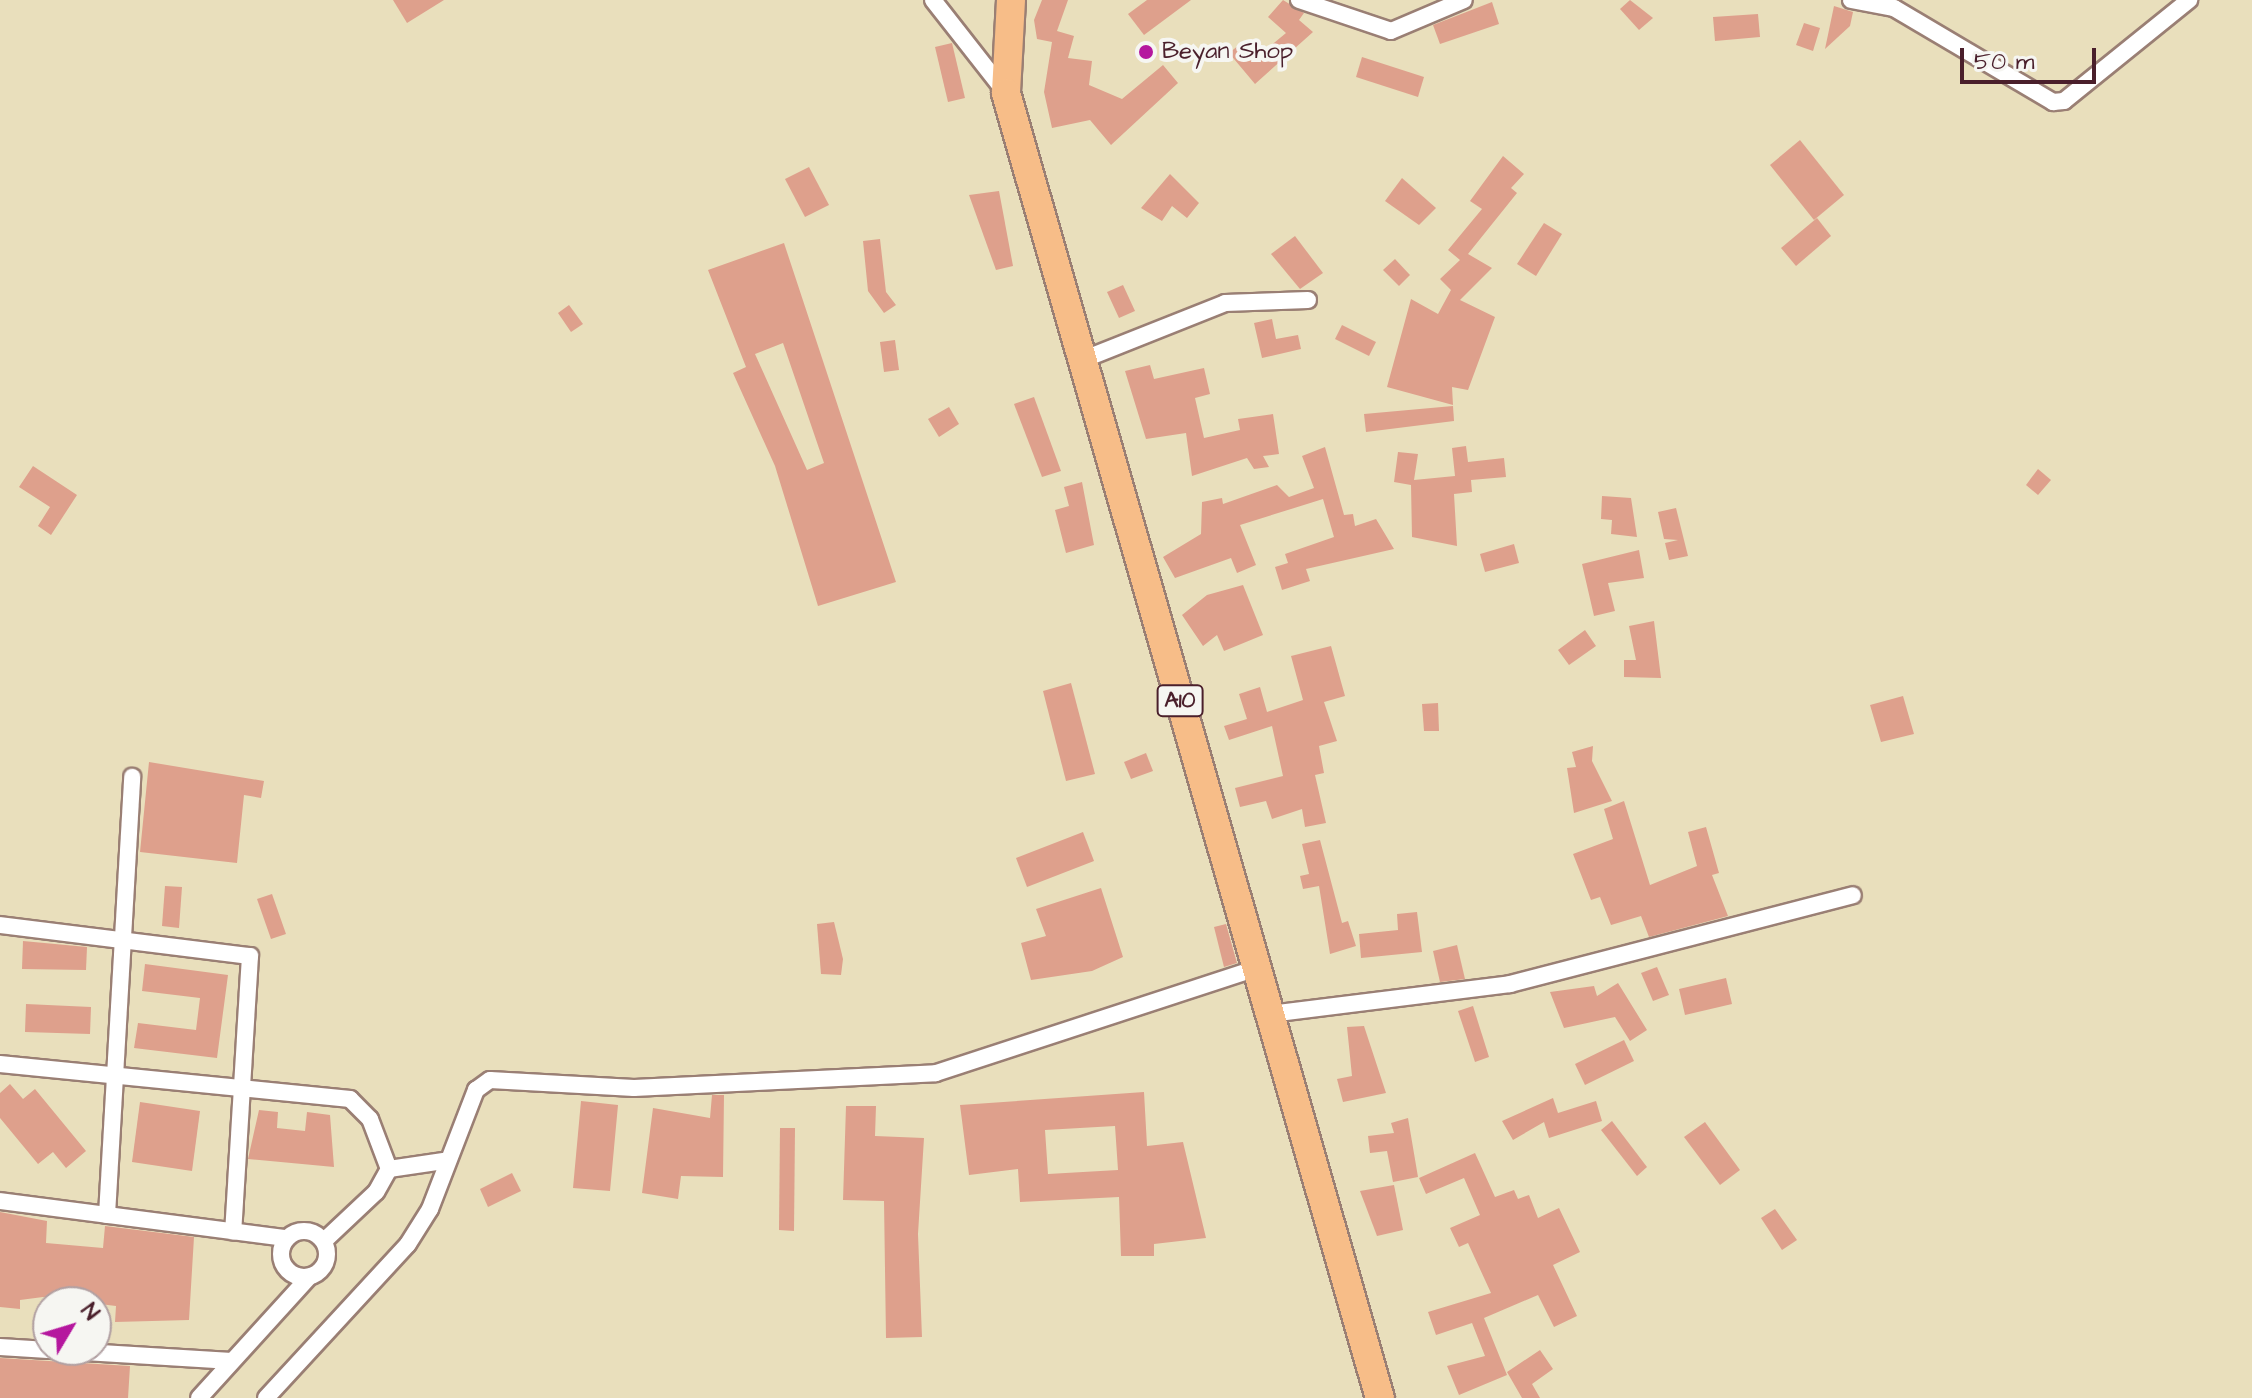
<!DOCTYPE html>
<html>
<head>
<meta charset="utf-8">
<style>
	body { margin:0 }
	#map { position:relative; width:2252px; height:1398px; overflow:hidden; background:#e9dfbc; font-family:"Architects Daughter",sans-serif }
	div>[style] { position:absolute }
	.building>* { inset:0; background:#dea08c }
	.roads { filter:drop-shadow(2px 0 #9a7f74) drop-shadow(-2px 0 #9a7f74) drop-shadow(0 2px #9a7f74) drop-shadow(0 -2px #9a7f74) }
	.street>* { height:16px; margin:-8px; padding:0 8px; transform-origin:8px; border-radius:8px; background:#fff }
	.street>.ring { margin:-8px; padding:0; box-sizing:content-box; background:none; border:16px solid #fff; border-radius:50% }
	.highway>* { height:28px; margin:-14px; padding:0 14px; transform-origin:14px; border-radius:14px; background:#f7bd88 }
	.dots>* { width:22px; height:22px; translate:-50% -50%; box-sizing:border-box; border:4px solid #f6f6f2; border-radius:50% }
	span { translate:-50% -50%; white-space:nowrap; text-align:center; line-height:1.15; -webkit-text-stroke:8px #f6f6f2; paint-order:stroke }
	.shield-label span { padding:2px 6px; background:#f6f6f2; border:2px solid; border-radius:6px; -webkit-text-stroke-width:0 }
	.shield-label { font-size:22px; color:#4a1f2b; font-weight:700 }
	.poi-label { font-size:24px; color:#4a1f2b }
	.left { translate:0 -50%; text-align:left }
	.north { position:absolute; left:32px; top:1286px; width:80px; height:80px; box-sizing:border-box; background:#f6f6f2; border:2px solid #b1a0a2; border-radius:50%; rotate:52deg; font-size:22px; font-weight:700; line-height:32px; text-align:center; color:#4a1f2b }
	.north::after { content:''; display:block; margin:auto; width:28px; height:36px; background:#b5179e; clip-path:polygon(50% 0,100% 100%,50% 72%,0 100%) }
	.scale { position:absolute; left:1960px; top:48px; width:136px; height:36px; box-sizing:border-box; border:4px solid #4a1f2b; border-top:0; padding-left:10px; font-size:24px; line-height:28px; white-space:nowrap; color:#4a1f2b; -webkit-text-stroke:6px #f6f6f2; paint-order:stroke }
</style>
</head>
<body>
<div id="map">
	<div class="building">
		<div style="clip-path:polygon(393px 0,444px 0,407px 23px)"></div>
		<div style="clip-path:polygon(1042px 0,1068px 0,1057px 31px,1074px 36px,1068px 58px,1092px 61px,1089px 85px,1122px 99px,1163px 65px,1178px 83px,1111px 145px,1090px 120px,1052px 128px,1044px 92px,1052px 42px,1037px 39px,1034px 20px)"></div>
		<div style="clip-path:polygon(1147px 0,1191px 0,1144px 35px,1128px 14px)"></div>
		<div style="clip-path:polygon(1283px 0,1304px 13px,1299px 20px,1313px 32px,1255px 84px,1229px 53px,1244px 41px,1257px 57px,1286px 33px,1268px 17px)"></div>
		<div style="clip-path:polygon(1630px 0,1653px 18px,1639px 30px,1620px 9px)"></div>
		<div style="clip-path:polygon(1492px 2px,1499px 24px,1440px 44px,1433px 25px)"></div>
		<div style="clip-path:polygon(1834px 6px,1853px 12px,1850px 26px,1825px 49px)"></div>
		<div style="clip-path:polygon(1758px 14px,1760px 37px,1715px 41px,1713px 17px)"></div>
		<div style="clip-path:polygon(1804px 23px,1820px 28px,1813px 51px,1796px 45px)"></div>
		<div style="clip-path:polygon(952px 43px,965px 98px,948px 102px,935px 47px)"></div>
		<div style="clip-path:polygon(1362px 57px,1424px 77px,1418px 97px,1356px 77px)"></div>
		<div style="clip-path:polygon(1800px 140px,1844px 195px,1814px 220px,1770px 165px)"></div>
		<div style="clip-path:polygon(1503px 156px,1524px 174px,1511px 188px,1517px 193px,1468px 254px,1492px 268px,1460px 300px,1495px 317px,1468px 390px,1452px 387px,1453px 405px,1387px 387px,1411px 299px,1438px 314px,1451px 290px,1440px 279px,1460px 260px,1448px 250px,1482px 209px,1470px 201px)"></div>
		<div style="clip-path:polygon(809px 167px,829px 205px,805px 217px,785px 179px)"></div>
		<div style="clip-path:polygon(1170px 174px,1199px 203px,1187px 218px,1172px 206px,1162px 221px,1141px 208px)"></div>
		<div style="clip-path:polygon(1402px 178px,1436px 208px,1419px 225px,1385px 201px)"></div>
		<div style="clip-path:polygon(999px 191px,1013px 266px,996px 270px,969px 195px)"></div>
		<div style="clip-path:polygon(1817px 218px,1831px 236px,1796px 266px,1781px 248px)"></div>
		<div style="clip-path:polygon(1544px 223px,1562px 234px,1536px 276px,1517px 264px)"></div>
		<div style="clip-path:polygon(1295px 236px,1323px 273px,1300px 289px,1271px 254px)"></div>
		<div style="clip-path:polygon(880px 239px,886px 292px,896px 305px,884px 313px,868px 291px,863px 241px)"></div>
		<div style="clip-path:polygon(evenodd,784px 243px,896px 582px,818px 606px,775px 466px,733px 373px,746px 367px,708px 270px,784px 243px,783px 343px,824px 463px,807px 470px,755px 354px,783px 343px)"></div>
		<div style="clip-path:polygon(1395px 259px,1410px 275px,1399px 286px,1383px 270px)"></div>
		<div style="clip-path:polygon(1123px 285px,1135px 311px,1119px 318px,1107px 292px)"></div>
		<div style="clip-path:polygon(569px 305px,583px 324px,571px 332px,558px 313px)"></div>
		<div style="clip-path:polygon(1272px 319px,1276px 339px,1298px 335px,1301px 349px,1262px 358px,1254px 323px)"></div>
		<div style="clip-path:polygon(1342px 325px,1376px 342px,1369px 356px,1335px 339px)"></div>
		<div style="clip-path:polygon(895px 340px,899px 370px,884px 372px,880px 342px)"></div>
		<div style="clip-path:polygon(1150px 365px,1154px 379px,1204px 368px,1210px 394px,1195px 398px,1204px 438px,1240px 430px,1238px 419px,1273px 414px,1279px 454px,1263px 456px,1269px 467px,1254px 469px,1247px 458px,1192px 476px,1186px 433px,1146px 439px,1125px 371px)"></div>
		<div style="clip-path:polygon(1034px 397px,1061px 471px,1042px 477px,1014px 404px)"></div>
		<div style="clip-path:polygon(1453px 406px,1454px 421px,1366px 432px,1364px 414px)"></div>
		<div style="clip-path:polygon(949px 407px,959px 424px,939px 437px,928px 419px)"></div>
		<div style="clip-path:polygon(1466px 446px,1468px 462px,1504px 458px,1506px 477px,1471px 480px,1472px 492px,1454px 494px,1457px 546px,1412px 537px,1411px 485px,1394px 482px,1398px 452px,1418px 454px,1414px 480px,1455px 476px,1452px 448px)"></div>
		<div style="clip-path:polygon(1325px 447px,1344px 515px,1353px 514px,1355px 526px,1376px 519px,1394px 549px,1306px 569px,1310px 581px,1282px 590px,1275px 567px,1288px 563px,1285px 554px,1334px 537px,1323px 499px,1240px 525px,1256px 565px,1237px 573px,1231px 558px,1175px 578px,1163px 557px,1201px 534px,1202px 502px,1222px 498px,1223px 504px,1277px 485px,1289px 497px,1314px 488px,1302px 456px)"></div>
		<div style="clip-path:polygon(33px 466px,77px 495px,51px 535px,38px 526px,50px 507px,19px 487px)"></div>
		<div style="clip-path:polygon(2038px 469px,2051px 480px,2038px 495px,2026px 485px)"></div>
		<div style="clip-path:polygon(1082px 482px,1094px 545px,1066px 553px,1055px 510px,1069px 506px,1064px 487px)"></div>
		<div style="clip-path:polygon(1602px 496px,1631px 498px,1637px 537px,1611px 534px,1612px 520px,1601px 519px)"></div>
		<div style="clip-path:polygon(1676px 508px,1688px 556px,1669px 560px,1665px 543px,1678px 540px,1664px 539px,1658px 512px)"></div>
		<div style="clip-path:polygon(1514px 544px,1519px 563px,1485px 572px,1480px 554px)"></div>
		<div style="clip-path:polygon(1639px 550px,1644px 578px,1608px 583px,1615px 611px,1594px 616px,1582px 564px)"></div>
		<div style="clip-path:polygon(1243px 585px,1263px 635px,1224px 651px,1217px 635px,1203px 646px,1182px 615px,1207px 595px)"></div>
		<div style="clip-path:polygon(1654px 621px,1661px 678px,1624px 677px,1624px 660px,1636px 660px,1629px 626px)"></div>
		<div style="clip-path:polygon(1585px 630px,1596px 646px,1569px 665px,1558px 650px)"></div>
		<div style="clip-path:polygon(1331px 646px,1345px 696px,1324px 702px,1337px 741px,1319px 746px,1324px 773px,1315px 775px,1326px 823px,1305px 827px,1302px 809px,1272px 819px,1266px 801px,1240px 807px,1235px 788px,1283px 776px,1272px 726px,1229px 740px,1224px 726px,1247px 719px,1239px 694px,1260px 687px,1267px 712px,1303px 700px,1291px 656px)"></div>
		<div style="clip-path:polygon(1071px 683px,1095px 774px,1066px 781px,1043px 691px)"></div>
		<div style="clip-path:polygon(1903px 696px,1914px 734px,1881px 742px,1870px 705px)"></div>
		<div style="clip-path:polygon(1438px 703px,1439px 731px,1424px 731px,1422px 704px)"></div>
		<div style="clip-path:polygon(1593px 746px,1592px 761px,1612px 801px,1574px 813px,1567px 768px,1576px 767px,1572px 752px)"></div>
		<div style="clip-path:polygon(1146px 753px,1153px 771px,1131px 779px,1124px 762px)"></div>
		<div style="clip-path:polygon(149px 762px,264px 781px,261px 798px,244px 795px,237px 863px,140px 852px)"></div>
		<div style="clip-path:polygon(1624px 801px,1650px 885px,1697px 866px,1688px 832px,1706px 827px,1719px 873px,1712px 875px,1728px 916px,1649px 937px,1641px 916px,1611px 925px,1600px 897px,1591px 900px,1573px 854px,1613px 839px,1604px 809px)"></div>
		<div style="clip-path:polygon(1083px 832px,1094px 861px,1027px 887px,1016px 858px)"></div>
		<div style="clip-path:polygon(1320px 840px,1342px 923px,1348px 921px,1356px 946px,1330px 954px,1319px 886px,1303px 889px,1300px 876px,1309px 874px,1302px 844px)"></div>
		<div style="clip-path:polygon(165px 886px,182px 887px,179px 928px,162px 926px)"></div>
		<div style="clip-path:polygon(1101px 888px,1123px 957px,1092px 971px,1031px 980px,1021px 943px,1046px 936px,1036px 909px)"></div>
		<div style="clip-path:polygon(272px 894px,286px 934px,271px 939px,257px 899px)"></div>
		<div style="clip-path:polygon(1417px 912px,1422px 952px,1361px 958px,1359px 934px,1398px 930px,1397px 914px)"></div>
		<div style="clip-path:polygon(834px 922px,843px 959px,841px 975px,821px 974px,817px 924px)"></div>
		<div style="clip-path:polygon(1226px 924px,1237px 963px,1224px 967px,1214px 927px)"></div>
		<div style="clip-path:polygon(23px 941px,87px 947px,86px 970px,22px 969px)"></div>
		<div style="clip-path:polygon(1457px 945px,1465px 979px,1440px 982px,1433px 951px)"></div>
		<div style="clip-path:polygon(145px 964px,228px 975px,217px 1058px,134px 1048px,138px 1023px,196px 1030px,200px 998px,142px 991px)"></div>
		<div style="clip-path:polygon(1657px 967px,1669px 995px,1653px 1001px,1641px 973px)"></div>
		<div style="clip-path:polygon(1726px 978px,1732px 1004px,1685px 1015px,1679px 989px)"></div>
		<div style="clip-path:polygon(1618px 983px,1647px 1030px,1630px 1041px,1615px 1017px,1564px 1028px,1550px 992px,1594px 986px,1597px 996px)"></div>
		<div style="clip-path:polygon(26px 1004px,91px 1007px,90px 1034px,25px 1032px)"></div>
		<div style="clip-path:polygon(1473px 1006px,1489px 1057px,1475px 1062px,1458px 1011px)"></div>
		<div style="clip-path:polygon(1364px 1026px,1386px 1093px,1343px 1102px,1337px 1079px,1352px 1076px,1347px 1027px)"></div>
		<div style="clip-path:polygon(1624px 1040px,1634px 1061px,1585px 1085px,1575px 1064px)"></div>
		<div style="clip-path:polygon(10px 1084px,23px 1099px,35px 1089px,86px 1151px,66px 1168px,53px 1152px,38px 1164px,0 1118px,0 1093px)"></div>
		<div style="clip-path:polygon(evenodd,1144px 1092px,1147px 1146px,1183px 1142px,1206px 1238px,1154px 1244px,1154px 1256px,1121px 1256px,1119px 1197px,1020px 1202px,1018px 1169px,969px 1175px,960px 1105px,1144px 1092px,1115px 1126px,1118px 1170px,1048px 1174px,1045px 1130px,1115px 1126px)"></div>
		<div style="clip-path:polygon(712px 1095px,724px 1095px,723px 1177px,681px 1176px,678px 1199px,642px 1193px,653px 1108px,710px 1118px)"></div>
		<div style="clip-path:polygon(1553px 1098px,1558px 1113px,1596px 1101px,1602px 1121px,1549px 1138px,1544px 1122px,1513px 1140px,1502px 1121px)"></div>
		<div style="clip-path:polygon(581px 1101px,618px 1105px,610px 1191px,573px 1188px)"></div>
		<div style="clip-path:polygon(140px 1102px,200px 1111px,192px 1171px,132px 1162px)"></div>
		<div style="clip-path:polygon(846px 1106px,876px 1106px,875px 1136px,924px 1138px,918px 1234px,922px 1337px,886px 1338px,884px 1201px,843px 1200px)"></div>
		<div style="clip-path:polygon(259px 1110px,278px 1112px,277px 1128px,305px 1131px,307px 1112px,330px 1115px,334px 1167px,248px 1159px)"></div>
		<div style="clip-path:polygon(1408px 1118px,1418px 1177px,1393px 1182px,1387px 1151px,1370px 1153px,1368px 1136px,1394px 1133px,1391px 1123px)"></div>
		<div style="clip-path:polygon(1612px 1121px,1647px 1167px,1637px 1176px,1601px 1130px)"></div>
		<div style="clip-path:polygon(1705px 1122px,1740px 1170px,1720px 1185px,1684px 1137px)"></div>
		<div style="clip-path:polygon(780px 1128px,795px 1128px,794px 1231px,779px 1230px)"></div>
		<div style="clip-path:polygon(1475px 1153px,1495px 1197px,1514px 1190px,1518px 1199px,1529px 1195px,1538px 1218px,1559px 1208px,1580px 1252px,1553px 1265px,1577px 1316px,1554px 1327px,1538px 1295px,1484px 1318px,1507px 1375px,1459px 1395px,1447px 1366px,1485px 1356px,1472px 1323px,1436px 1335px,1428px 1312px,1491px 1293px,1468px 1243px,1459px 1247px,1450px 1228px,1480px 1215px,1464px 1178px,1426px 1194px,1419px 1178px)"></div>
		<div style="clip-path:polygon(512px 1173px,521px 1191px,488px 1207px,480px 1189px)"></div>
		<div style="clip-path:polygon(1394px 1185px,1403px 1230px,1377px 1236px,1360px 1191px)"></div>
		<div style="clip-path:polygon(1775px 1209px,1797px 1240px,1782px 1250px,1761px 1218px)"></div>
		<div style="clip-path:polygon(0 1212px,47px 1221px,46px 1243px,103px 1248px,105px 1226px,194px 1237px,189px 1320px,115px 1322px,116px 1306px,43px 1297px,20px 1300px,20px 1309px,0 1307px)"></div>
		<div style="clip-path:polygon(1540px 1350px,1553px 1369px,1532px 1384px,1540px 1398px,1522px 1398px,1507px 1372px)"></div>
		<div style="clip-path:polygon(0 1358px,130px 1366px,128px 1398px,0 1398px)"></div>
	</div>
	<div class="roads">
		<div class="street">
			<div style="left:933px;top:0;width:118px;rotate:51.9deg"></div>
			<div style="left:1299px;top:0;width:97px;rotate:18.6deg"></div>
			<div style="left:1391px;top:31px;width:79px;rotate:-23deg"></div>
			<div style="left:1851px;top:0;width:44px;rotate:10.5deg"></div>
			<div style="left:1894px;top:8px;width:185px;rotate:30.6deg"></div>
			<div style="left:2053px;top:102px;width:11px;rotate:-5deg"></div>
			<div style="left:2064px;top:101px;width:161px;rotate:-38.9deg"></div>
			<div style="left:1082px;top:360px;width:154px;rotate:-21.7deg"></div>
			<div style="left:1225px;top:303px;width:83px;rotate:-2.1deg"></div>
			<div style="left:0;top:925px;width:252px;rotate:7.1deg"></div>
			<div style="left:250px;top:956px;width:276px;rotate:93.5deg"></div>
			<div style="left:1270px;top:1014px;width:242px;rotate:-7.1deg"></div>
			<div style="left:1510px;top:984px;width:354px;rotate:-14.5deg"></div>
			<div style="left:0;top:1064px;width:352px;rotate:5.7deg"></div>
			<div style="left:350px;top:1099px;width:28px;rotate:45deg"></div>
			<div style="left:370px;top:1119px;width:53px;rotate:69.2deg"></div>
			<div style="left:389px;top:1169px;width:26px;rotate:119deg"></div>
			<div style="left:376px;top:1192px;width:71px;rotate:136.7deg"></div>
			<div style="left:389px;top:1169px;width:55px;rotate:-8.4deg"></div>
			<div style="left:0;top:1201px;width:288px;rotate:7.4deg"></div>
			<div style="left:107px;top:1215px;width:439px;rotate:-86.7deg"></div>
			<div class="ring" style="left:281px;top:1231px;width:30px;height:30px"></div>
			<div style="left:0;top:1347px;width:48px;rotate:3.6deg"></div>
			<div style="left:52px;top:1350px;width:180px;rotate:3.5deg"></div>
			<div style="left:199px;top:1398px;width:164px;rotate:-47.7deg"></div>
			<div style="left:266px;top:1398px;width:209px;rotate:-47.3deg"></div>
			<div style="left:408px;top:1244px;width:41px;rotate:-57.8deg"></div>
			<div style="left:430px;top:1209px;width:128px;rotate:-68.9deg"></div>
			<div style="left:476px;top:1090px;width:17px;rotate:-36deg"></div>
			<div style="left:490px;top:1080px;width:144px;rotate:3.2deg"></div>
			<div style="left:634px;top:1088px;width:302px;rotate:-2.8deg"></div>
			<div style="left:936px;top:1073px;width:338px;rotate:-18.1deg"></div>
		</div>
		<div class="highway">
			<div style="left:1011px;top:0;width:93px;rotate:93.1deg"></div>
			<div style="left:1006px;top:93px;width:1358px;rotate:74.01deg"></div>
		</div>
	</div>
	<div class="dots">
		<div style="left:1146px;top:52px;background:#b5179e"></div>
	</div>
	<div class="shield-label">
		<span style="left:1180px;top:701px">A10</span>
	</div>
	<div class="poi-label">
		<span class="left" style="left:1162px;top:52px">Beyan Shop</span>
	</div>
	<div class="north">N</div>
	<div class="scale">50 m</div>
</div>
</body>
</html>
